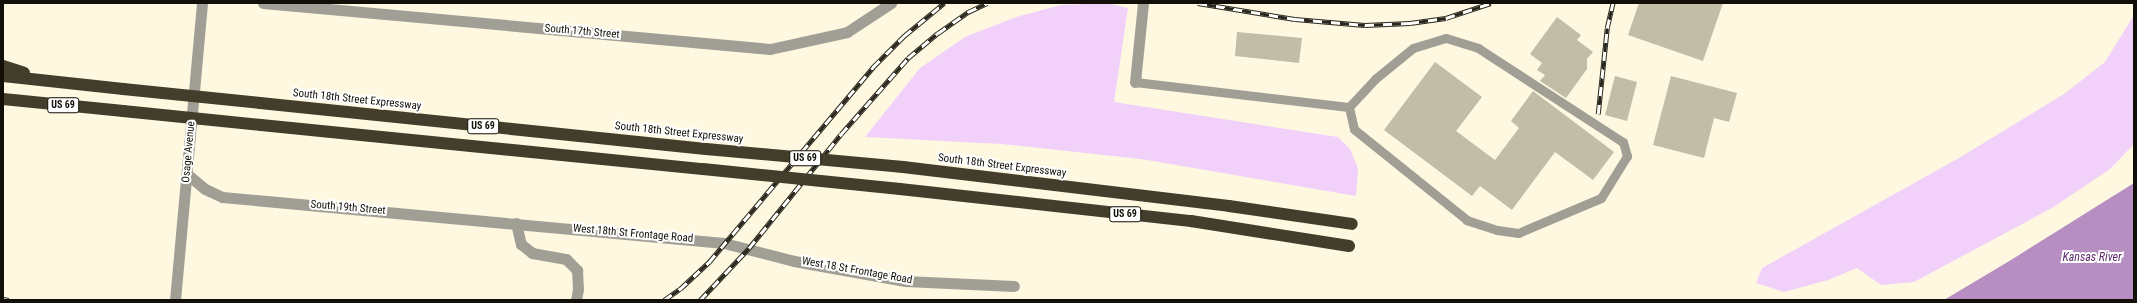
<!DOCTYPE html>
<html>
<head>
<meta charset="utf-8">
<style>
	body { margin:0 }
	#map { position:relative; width:2137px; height:303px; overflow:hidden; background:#fef8e0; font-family:"Roboto Condensed",sans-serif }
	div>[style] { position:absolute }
	.green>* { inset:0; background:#f1d1fa }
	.water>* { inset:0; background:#b78ec2 }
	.building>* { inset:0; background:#c2bda6 }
	.service>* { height:9px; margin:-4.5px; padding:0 4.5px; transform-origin:4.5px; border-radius:4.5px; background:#a19f95 }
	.minor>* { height:11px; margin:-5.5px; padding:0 5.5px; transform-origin:5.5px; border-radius:5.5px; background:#a19f95 }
	.motorway>* { height:12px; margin:-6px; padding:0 6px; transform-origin:6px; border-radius:6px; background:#433e2b }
	.rail>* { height:4.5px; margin-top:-2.25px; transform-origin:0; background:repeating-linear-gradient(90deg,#fff 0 9px,#2a281e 0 18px); box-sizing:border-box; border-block:1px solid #2a281e }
	.motorway-bridge>* { height:12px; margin:-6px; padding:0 6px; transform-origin:6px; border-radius:6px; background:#433e2b }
	span { translate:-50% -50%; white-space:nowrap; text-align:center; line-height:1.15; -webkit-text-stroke:4px #fff; paint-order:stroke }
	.shield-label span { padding:1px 3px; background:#fff; border:1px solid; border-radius:3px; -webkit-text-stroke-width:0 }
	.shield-label { font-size:10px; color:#110f07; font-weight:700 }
	.street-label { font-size:11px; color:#110f07 }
	.water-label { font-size:12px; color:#5e2b6c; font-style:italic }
	.frame { position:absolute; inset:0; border:4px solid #110f07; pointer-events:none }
</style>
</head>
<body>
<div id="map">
	<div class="green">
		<div style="clip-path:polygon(1107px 3px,1128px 8px,1114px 102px,1338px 137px,1350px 149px,1358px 168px,1356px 196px,1141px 159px,1001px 144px,865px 137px,920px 68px,965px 37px,1016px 17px,1061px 5px)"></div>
		<div style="clip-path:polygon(2134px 15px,2134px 144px,2110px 169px,2052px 208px,1914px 282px,1881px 285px,1857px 268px,1828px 280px,1784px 292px,1756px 283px,1762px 268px,1959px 158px,2064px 94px,2105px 62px)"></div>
	</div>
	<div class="water">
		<div style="clip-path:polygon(2134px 183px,2134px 300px,1944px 300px,2011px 260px)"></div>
	</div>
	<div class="building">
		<div style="clip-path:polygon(1639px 3px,1723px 3px,1703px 61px,1628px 35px)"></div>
		<div style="clip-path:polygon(1557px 17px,1581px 35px,1577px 40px,1593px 52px,1587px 59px,1587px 69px,1566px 98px,1540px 81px,1545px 75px,1537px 70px,1542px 63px,1530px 54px)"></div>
		<div style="clip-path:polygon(1237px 32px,1302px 38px,1299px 63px,1235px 56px)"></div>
		<div style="clip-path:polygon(1435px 62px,1482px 97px,1456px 131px,1495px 160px,1519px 128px,1511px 121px,1533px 91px,1614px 152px,1593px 180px,1555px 152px,1512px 210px,1480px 186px,1472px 196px,1384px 130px)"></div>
		<div style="clip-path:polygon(1615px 76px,1637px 82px,1627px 121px,1605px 115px)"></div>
		<div style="clip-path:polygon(1671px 76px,1737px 93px,1729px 122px,1714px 118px,1704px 158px,1653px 145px)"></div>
	</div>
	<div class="service">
		<div style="left:1135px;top:82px;width:215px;rotate:6.7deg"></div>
		<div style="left:1349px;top:107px;width:38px;rotate:-47deg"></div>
		<div style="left:1375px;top:79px;width:49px;rotate:-39.2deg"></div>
		<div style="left:1413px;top:48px;width:34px;rotate:-17deg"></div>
		<div style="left:1446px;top:38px;width:34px;rotate:17deg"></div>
		<div style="left:1478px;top:48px;width:173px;rotate:33deg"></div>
		<div style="left:1623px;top:142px;width:15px;rotate:74deg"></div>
		<div style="left:1627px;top:156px;width:49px;rotate:121.8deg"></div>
		<div style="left:1601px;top:198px;width:90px;rotate:157.1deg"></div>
		<div style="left:1518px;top:233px;width:21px;rotate:-172deg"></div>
		<div style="left:1497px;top:230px;width:32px;rotate:-162deg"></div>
		<div style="left:1467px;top:220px;width:145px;rotate:-141.2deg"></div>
		<div style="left:1354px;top:129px;width:23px;rotate:-103deg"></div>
	</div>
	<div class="minor">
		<div style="left:263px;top:3px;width:509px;rotate:5.18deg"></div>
		<div style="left:770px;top:49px;width:79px;rotate:-12.4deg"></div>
		<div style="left:847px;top:32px;width:53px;rotate:-33.4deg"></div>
		<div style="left:1135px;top:82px;width:79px;rotate:-84.2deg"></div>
		<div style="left:187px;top:174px;width:23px;rotate:40deg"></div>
		<div style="left:205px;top:189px;width:19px;rotate:25deg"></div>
		<div style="left:222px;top:197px;width:504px;rotate:5.24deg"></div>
		<div style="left:724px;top:243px;width:72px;rotate:14.4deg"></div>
		<div style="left:794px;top:261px;width:113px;rotate:10.2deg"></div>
		<div style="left:905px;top:281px;width:109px;rotate:2.6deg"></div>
		<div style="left:516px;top:223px;width:22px;rotate:77deg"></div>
		<div style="left:521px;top:244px;width:14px;rotate:39deg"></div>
		<div style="left:532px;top:253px;width:35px;rotate:10deg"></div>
		<div style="left:566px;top:259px;width:16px;rotate:45deg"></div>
		<div style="left:577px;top:270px;width:19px;rotate:87deg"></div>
		<div style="left:578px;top:289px;width:11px;rotate:100deg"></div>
		<div style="left:175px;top:300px;width:298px;rotate:-84.8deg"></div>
	</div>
	<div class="motorway">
		<div style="left:3px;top:66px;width:22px;rotate:18deg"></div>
		<div style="left:3px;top:76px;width:121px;rotate:6.2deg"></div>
		<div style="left:3px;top:99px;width:121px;rotate:5.7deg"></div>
		<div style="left:260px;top:103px;width:448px;rotate:5.9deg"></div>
		<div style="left:261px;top:125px;width:444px;rotate:5.7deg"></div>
		<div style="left:903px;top:167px;width:328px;rotate:6.8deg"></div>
		<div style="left:1229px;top:206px;width:124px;rotate:8.3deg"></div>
		<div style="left:900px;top:189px;width:293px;rotate:6.3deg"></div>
		<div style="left:1191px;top:221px;width:160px;rotate:9deg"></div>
	</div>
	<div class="rail">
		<div style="left:1198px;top:3px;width:98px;rotate:9.4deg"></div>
		<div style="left:1295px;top:19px;width:70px;rotate:4.9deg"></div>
		<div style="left:1365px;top:25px;width:45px;rotate:-2.5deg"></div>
		<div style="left:1410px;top:23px;width:36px;rotate:-8deg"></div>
		<div style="left:1446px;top:18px;width:47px;rotate:-18.4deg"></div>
		<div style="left:1598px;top:114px;width:86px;rotate:-84deg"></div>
		<div style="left:1607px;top:28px;width:26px;rotate:-77deg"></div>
		<div style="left:3px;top:299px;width:6px;rotate:9deg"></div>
		<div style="left:664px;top:300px;width:19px;rotate:-35deg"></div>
		<div style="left:680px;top:289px;width:40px;rotate:-43deg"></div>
		<div style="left:709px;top:262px;width:255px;rotate:-49.9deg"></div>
		<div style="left:873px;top:67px;width:44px;rotate:-45deg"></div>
		<div style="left:904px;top:36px;width:52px;rotate:-39.5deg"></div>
		<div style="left:700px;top:300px;width:71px;rotate:-46.7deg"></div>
		<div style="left:749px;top:248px;width:146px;rotate:-51.1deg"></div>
		<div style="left:841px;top:134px;width:101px;rotate:-48.6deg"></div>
		<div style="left:908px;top:58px;width:39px;rotate:-40deg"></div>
		<div style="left:938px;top:33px;width:37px;rotate:-35deg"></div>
		<div style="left:968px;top:12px;width:21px;rotate:-25deg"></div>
	</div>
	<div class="motorway-bridge">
		<div style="left:123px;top:89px;width:138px;rotate:5.8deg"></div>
		<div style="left:123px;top:111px;width:139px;rotate:5.8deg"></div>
		<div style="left:706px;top:149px;width:198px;rotate:5.2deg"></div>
		<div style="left:703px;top:169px;width:198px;rotate:5.8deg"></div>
	</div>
	<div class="shield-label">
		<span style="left:63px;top:105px">US 69</span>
		<span style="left:483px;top:126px">US 69</span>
		<span style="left:805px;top:158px">US 69</span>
		<span style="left:1125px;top:214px">US 69</span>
	</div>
	<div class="street-label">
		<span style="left:582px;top:32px;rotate:5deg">South 17th Street</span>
		<span style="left:357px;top:100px;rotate:6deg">South 18th Street Expressway</span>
		<span style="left:679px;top:133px;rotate:6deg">South 18th Street Expressway</span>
		<span style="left:189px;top:152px;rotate:-85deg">Osage Avenue</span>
		<span style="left:1002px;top:166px;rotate:7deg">South 18th Street Expressway</span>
		<span style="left:348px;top:208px;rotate:5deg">South 19th Street</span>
		<span style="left:633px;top:234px;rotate:5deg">West 18th St Frontage Road</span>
		<span style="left:857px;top:271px;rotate:10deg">West 18 St Frontage Road</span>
	</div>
	<div class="water-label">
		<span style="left:2092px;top:258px">Kansas River</span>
	</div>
	<div class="frame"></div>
</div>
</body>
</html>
